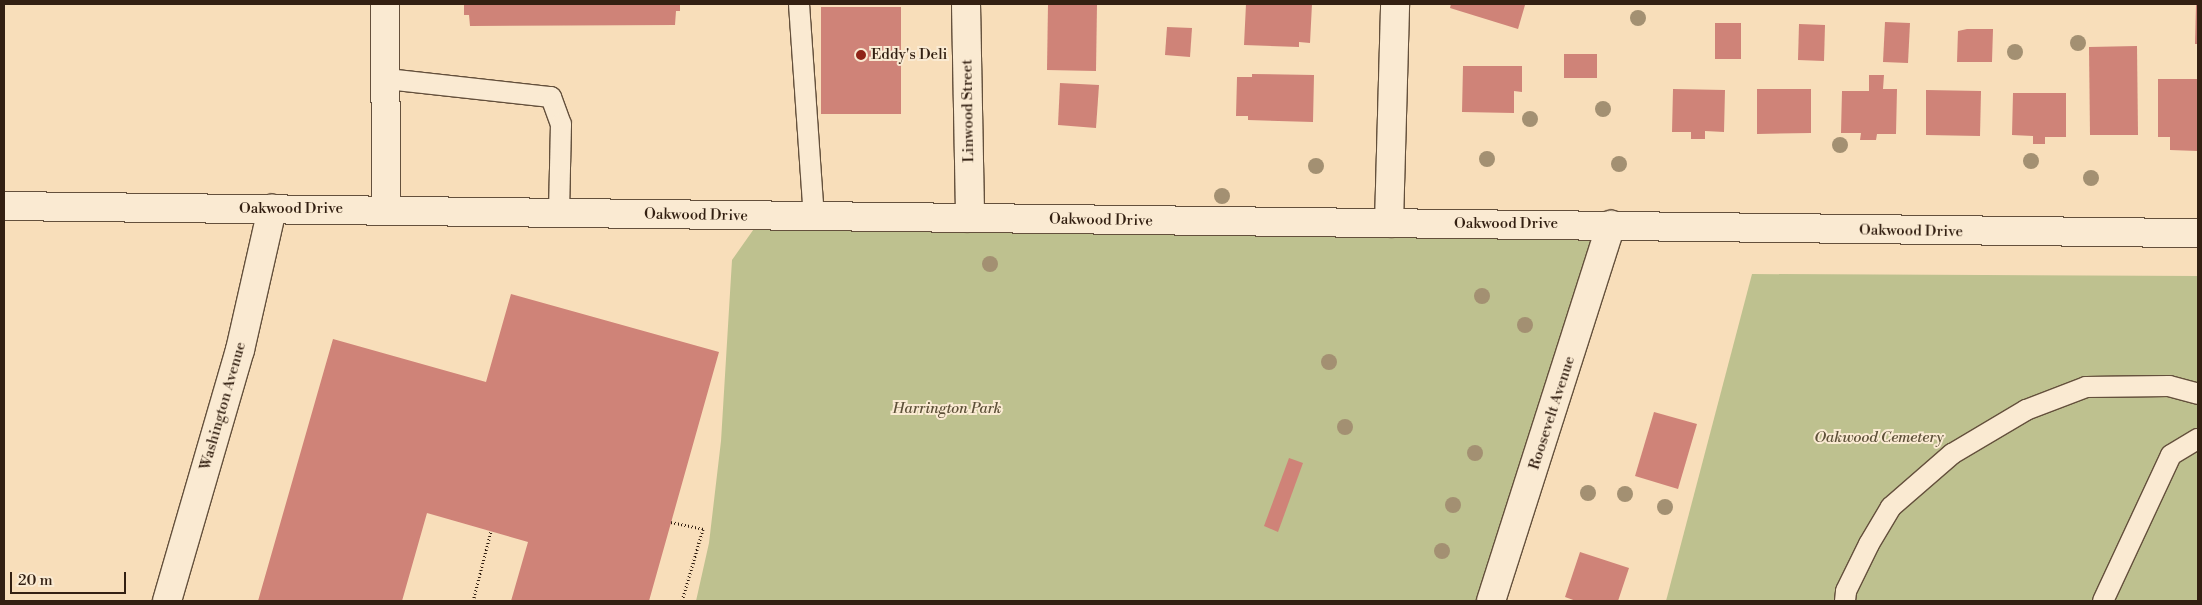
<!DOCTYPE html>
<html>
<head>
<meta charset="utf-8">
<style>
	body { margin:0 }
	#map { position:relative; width:2202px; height:605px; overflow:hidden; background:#f8deba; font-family:"Libre Bodoni",serif }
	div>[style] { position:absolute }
	.green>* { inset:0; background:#bec18f }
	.building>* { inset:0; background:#cf8378 }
	.path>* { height:3px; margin-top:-1.5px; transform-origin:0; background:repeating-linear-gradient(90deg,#332012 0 1px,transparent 0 3.5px) }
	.roads { filter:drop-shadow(1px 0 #64503c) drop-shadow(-1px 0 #64503c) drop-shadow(0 1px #64503c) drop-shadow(0 -1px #64503c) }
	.lane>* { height:20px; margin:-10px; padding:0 10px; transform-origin:10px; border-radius:10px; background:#faead2 }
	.street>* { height:28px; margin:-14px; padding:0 14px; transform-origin:14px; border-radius:14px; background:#faead2 }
	.secondary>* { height:28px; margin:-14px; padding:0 14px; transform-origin:14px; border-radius:14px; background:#faead2 }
	.trees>* { width:16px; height:16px; margin:-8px; border-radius:50%; background:#a39072 }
	.dots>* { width:14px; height:14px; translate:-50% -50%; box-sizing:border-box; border:2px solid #faead2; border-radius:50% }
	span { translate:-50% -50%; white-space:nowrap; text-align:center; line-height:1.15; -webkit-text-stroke:4px #faead2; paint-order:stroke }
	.poi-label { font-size:15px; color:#332012 }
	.left { translate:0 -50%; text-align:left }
	.street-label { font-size:15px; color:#332012 }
	.park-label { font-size:15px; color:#5d5038; font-style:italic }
	.frame { position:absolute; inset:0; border:5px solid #332012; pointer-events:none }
	.scale { position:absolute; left:10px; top:572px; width:116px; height:22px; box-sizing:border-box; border:2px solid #332012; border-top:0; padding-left:6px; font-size:15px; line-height:18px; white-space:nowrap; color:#332012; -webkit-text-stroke:4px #faead2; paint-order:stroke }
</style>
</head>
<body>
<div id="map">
	<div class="green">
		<div style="clip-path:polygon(763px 216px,1611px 225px,1487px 601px,696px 601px,709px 543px,721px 441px,732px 260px)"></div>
		<div style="clip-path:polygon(1752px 274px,2198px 276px,2198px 601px,1666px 601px)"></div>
	</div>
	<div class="building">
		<div style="clip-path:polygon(464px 4px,680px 4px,680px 11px,676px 11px,675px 25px,470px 26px,469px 15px,464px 15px)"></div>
		<div style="clip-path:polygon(1048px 4px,1097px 4px,1096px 71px,1047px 70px)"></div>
		<div style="clip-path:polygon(1246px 4px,1312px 4px,1310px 43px,1299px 42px,1299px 47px,1244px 45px)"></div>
		<div style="clip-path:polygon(1451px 4px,1521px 4px,1525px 5px,1518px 29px,1450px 8px)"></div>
		<div style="clip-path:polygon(2196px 5px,2198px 5px,2198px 44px,2195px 44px)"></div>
		<div style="clip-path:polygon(821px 7px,901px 7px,901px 114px,821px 114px)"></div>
		<div style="clip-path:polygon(1885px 22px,1910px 23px,1908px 63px,1883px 62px)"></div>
		<div style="clip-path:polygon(1715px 23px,1741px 23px,1741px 59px,1715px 59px)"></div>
		<div style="clip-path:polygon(1799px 24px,1825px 25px,1824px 61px,1798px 60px)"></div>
		<div style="clip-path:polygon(1167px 27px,1192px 28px,1190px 57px,1165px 55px)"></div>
		<div style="clip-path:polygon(1967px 29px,1993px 29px,1992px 62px,1957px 62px,1958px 31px)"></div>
		<div style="clip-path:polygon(2137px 46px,2138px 135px,2090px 135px,2089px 47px)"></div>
		<div style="clip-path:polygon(1564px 54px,1597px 54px,1597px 78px,1564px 78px)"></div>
		<div style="clip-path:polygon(1463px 66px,1522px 66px,1522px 92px,1514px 91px,1514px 113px,1462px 112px)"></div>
		<div style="clip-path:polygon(1252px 74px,1314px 75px,1313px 122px,1248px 120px,1248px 116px,1236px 116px,1237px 77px,1252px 77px)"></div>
		<div style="clip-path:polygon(1869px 75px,1884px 75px,1883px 89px,1897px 89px,1896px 134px,1877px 134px,1876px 140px,1860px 140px,1861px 133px,1841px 133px,1842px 91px,1869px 91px)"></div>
		<div style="clip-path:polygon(2158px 79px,2198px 79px,2198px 151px,2170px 150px,2170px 137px,2158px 137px)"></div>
		<div style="clip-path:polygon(1060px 83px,1099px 85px,1096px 128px,1058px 125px)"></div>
		<div style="clip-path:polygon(1673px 89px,1725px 90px,1724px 132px,1705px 131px,1705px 139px,1691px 139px,1691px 132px,1672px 132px)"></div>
		<div style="clip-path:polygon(1757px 89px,1811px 89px,1811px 133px,1757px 134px)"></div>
		<div style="clip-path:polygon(1926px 90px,1981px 91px,1980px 136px,1926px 135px)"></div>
		<div style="clip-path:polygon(2013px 93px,2066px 93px,2066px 137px,2045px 137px,2045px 144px,2033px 144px,2033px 136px,2012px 135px)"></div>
		<div style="clip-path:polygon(511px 294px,719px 352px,649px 601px,511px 601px,528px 542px,427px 513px,402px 601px,258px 601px,333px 339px,486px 382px)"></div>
		<div style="clip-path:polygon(1654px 412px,1697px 424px,1678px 489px,1635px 476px)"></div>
		<div style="clip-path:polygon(1289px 458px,1303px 463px,1278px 532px,1264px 526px)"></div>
		<div style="clip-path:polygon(1580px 552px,1629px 568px,1618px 601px,1576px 601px,1565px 597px)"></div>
	</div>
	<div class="path">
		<div style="left:671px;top:522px;width:33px;rotate:12deg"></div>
		<div style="left:703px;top:529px;width:75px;rotate:106.3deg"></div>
		<div style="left:473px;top:601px;width:72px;rotate:-75.6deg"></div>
	</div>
	<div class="roads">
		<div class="lane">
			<div style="left:799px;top:4px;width:213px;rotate:86deg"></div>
			<div style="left:387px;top:79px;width:165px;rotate:6.3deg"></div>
			<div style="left:551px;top:97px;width:29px;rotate:70deg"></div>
			<div style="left:561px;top:124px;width:90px;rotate:91.3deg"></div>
			<div style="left:1845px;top:601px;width:10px;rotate:-84deg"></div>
			<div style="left:1846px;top:591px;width:52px;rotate:-63.9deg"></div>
			<div style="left:1869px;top:544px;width:43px;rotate:-59.3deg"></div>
			<div style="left:1891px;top:507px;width:81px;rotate:-41deg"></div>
			<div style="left:1952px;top:454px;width:86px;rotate:-30.7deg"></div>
			<div style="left:2026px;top:410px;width:64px;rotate:-21deg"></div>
			<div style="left:2086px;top:387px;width:83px;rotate:-0.7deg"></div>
			<div style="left:2169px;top:386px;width:30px;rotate:15deg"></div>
			<div style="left:2103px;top:601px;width:161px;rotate:-65deg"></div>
			<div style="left:2171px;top:455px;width:31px;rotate:-31deg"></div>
		</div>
		<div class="street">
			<div style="left:385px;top:4px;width:206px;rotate:89.7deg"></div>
			<div style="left:966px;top:4px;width:214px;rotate:88.9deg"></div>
			<div style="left:1389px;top:223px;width:219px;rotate:-88.4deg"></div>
			<div style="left:167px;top:601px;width:261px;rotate:-73.8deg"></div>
			<div style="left:240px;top:350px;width:145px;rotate:-77.2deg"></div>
			<div style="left:1491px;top:601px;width:395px;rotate:-72.3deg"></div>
		</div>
		<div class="secondary">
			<div style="left:4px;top:206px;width:2194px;rotate:0.71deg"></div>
		</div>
	</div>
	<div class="trees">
		<div style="left:1638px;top:18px"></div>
		<div style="left:2078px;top:43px"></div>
		<div style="left:2015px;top:52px"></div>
		<div style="left:1603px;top:109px"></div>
		<div style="left:1530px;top:119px"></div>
		<div style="left:1840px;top:145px"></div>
		<div style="left:1487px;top:159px"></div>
		<div style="left:2031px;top:161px"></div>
		<div style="left:1619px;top:164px"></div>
		<div style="left:1316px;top:166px"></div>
		<div style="left:2091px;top:178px"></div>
		<div style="left:1222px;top:196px"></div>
		<div style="left:990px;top:264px"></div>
		<div style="left:1482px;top:296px"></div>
		<div style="left:1525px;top:325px"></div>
		<div style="left:1329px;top:362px"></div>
		<div style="left:1345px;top:427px"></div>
		<div style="left:1475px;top:453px"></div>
		<div style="left:1588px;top:493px"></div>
		<div style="left:1625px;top:494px"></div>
		<div style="left:1453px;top:505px"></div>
		<div style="left:1665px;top:507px"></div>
		<div style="left:1442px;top:551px"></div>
	</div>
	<div class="dots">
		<div style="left:861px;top:55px;background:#8f2418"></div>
	</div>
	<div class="poi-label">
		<span class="left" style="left:871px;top:55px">Eddy's Deli</span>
	</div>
	<div class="street-label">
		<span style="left:968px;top:111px;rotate:-91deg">Linwood Street</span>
		<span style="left:291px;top:209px">Oakwood Drive</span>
		<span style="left:696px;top:215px;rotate:1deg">Oakwood Drive</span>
		<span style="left:1101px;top:220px;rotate:1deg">Oakwood Drive</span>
		<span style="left:1506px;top:224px">Oakwood Drive</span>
		<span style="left:1911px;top:231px;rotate:1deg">Oakwood Drive</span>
		<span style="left:223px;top:406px;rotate:-74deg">Washington Avenue</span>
		<span style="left:1552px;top:413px;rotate:-72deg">Roosevelt Avenue</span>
	</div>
	<div class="park-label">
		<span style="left:947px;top:409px">Harrington Park</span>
		<span style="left:1879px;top:438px">Oakwood Cemetery</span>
	</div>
	<div class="frame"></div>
	<div class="scale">20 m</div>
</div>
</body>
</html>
